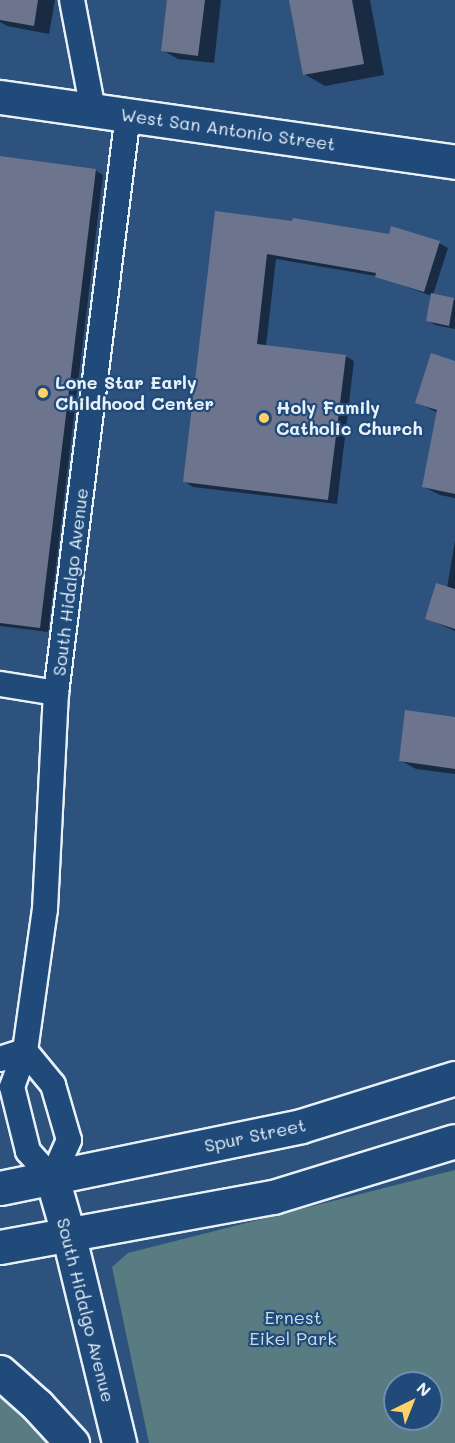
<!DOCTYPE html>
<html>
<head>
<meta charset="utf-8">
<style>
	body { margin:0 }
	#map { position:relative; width:455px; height:1443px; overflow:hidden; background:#2e527e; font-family:Mali,sans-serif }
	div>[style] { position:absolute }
	.green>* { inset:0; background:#587c81 }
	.shadow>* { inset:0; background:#0007 }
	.building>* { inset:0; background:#6c748e }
	.roads { filter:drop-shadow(2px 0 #e8f1f8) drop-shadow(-2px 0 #e8f1f8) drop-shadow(0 2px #e8f1f8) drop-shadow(0 -2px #e8f1f8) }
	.street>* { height:24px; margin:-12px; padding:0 12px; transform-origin:12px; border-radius:12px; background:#1f4a7a }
	.secondary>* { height:33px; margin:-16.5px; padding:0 16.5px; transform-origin:16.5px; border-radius:16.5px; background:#1f4a7a }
	.dots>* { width:16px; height:16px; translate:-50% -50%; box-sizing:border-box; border:3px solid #1f4a7a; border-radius:50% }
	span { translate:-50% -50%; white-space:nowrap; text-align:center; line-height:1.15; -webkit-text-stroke:4.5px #1f4a7a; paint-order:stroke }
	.street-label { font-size:18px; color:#e8f1f8 }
	.poi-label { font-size:18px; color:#e8f1f8; font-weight:700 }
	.left { translate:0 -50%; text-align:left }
	.park-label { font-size:18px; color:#d2dfe6 }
	.north { position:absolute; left:383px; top:1371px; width:60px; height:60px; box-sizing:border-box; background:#1f4a7a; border:2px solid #6f8dac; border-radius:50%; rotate:43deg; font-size:16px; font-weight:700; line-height:24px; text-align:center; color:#e8f1f8 }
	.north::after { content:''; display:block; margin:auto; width:21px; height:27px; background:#ffd166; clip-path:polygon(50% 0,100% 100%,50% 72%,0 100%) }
</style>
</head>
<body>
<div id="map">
	<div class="green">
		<div style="clip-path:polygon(evenodd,455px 1170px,455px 1443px,149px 1443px,112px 1267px,128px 1253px,455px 1170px,395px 1383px,431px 1383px,431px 1419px,395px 1419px,395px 1383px)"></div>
		<div style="clip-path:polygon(0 1395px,17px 1408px,51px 1443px,0 1443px)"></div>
	</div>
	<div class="shadow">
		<div style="clip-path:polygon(0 0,55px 0,49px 34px,7px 26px,0 22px)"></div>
		<div style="clip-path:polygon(168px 0,221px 0,214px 63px,178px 59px,162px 50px)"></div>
		<div style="clip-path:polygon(290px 0,370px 0,384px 75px,325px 86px,304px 74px)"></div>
		<div style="clip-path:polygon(0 158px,95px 170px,103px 175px,48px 632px,0 626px)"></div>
		<div style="clip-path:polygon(216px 212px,439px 243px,448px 248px,433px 295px,455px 300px,455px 329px,435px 325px,427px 320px,432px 296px,376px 276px,276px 259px,266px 346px,345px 356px,354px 361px,337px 504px,193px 487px,184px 481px)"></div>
		<div style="clip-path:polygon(455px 362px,455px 498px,440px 495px,424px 487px,438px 413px,417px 402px)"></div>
		<div style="clip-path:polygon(455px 541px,455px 631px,426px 618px,447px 588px)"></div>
		<div style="clip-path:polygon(455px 719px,455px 774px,416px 769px,400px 760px)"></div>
	</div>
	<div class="building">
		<div style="clip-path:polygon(0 0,38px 0,34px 26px,0 20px)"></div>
		<div style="clip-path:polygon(167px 0,205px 0,198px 56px,161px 51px)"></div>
		<div style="clip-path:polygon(289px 0,352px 0,364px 64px,303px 75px)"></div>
		<div style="clip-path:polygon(0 156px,96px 169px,40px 628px,0 623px)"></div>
		<div style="clip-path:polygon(215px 211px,292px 221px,293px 218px,389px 234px,391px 226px,440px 241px,424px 292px,375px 277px,376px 273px,267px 254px,257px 344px,346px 355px,328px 500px,183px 482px)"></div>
		<div style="clip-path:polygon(431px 293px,454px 298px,449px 326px,426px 321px)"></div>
		<div style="clip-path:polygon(431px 353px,455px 361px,455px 494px,422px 487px,437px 410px,415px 403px)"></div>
		<div style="clip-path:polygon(436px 583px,455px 589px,455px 629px,425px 619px)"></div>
		<div style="clip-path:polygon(405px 710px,455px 717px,455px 769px,399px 761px)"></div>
	</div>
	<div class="roads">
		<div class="street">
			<div style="left:72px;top:0;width:112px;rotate:79.2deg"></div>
			<div style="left:0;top:684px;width:57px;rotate:9.1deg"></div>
			<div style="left:25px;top:1051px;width:44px;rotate:50.5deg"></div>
			<div style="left:53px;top:1085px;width:57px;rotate:73.8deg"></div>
			<div style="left:69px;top:1140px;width:42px;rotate:114.1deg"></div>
			<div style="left:52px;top:1178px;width:36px;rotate:-132deg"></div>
			<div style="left:28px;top:1151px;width:66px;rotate:-104deg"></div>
			<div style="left:12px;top:1087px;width:38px;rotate:-70deg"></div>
			<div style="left:25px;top:1051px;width:143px;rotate:-82deg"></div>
			<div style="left:45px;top:909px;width:216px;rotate:-87.1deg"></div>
			<div style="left:56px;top:693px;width:583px;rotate:-82.91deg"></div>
			<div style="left:0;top:1059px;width:26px;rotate:-18deg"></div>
		</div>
		<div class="secondary">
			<div style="left:0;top:97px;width:460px;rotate:8.1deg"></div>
			<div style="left:52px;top:1178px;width:57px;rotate:73.8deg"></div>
			<div style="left:68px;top:1233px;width:216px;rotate:76.3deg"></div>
			<div style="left:0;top:1188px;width:307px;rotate:-11.6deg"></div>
			<div style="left:301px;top:1126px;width:161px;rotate:-17.3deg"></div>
			<div style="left:0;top:1247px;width:278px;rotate:-10.4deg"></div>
			<div style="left:273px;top:1197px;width:190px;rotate:-17.1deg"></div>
			<div style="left:0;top:1372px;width:50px;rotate:41.7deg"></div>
			<div style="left:37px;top:1405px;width:52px;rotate:47.4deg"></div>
		</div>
	</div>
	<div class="dots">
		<div style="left:43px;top:393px;background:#ffd166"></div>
		<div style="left:264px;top:418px;background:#ffd166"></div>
	</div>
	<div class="street-label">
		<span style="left:228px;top:129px;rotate:8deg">West San Antonio Street</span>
		<span style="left:70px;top:582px;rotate:-83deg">South Hidalgo Avenue</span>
		<span style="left:255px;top:1135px;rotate:-12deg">Spur Street</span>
		<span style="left:86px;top:1310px;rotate:76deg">South Hidalgo Avenue</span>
	</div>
	<div class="poi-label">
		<span class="left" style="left:55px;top:393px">Lone Star Early<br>Childhood Center</span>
		<span class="left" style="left:276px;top:418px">Holy Family<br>Catholic Church</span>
	</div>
	<div class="park-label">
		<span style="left:293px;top:1328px">Ernest<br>Eikel Park</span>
	</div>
	<div class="north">N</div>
</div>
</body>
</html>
